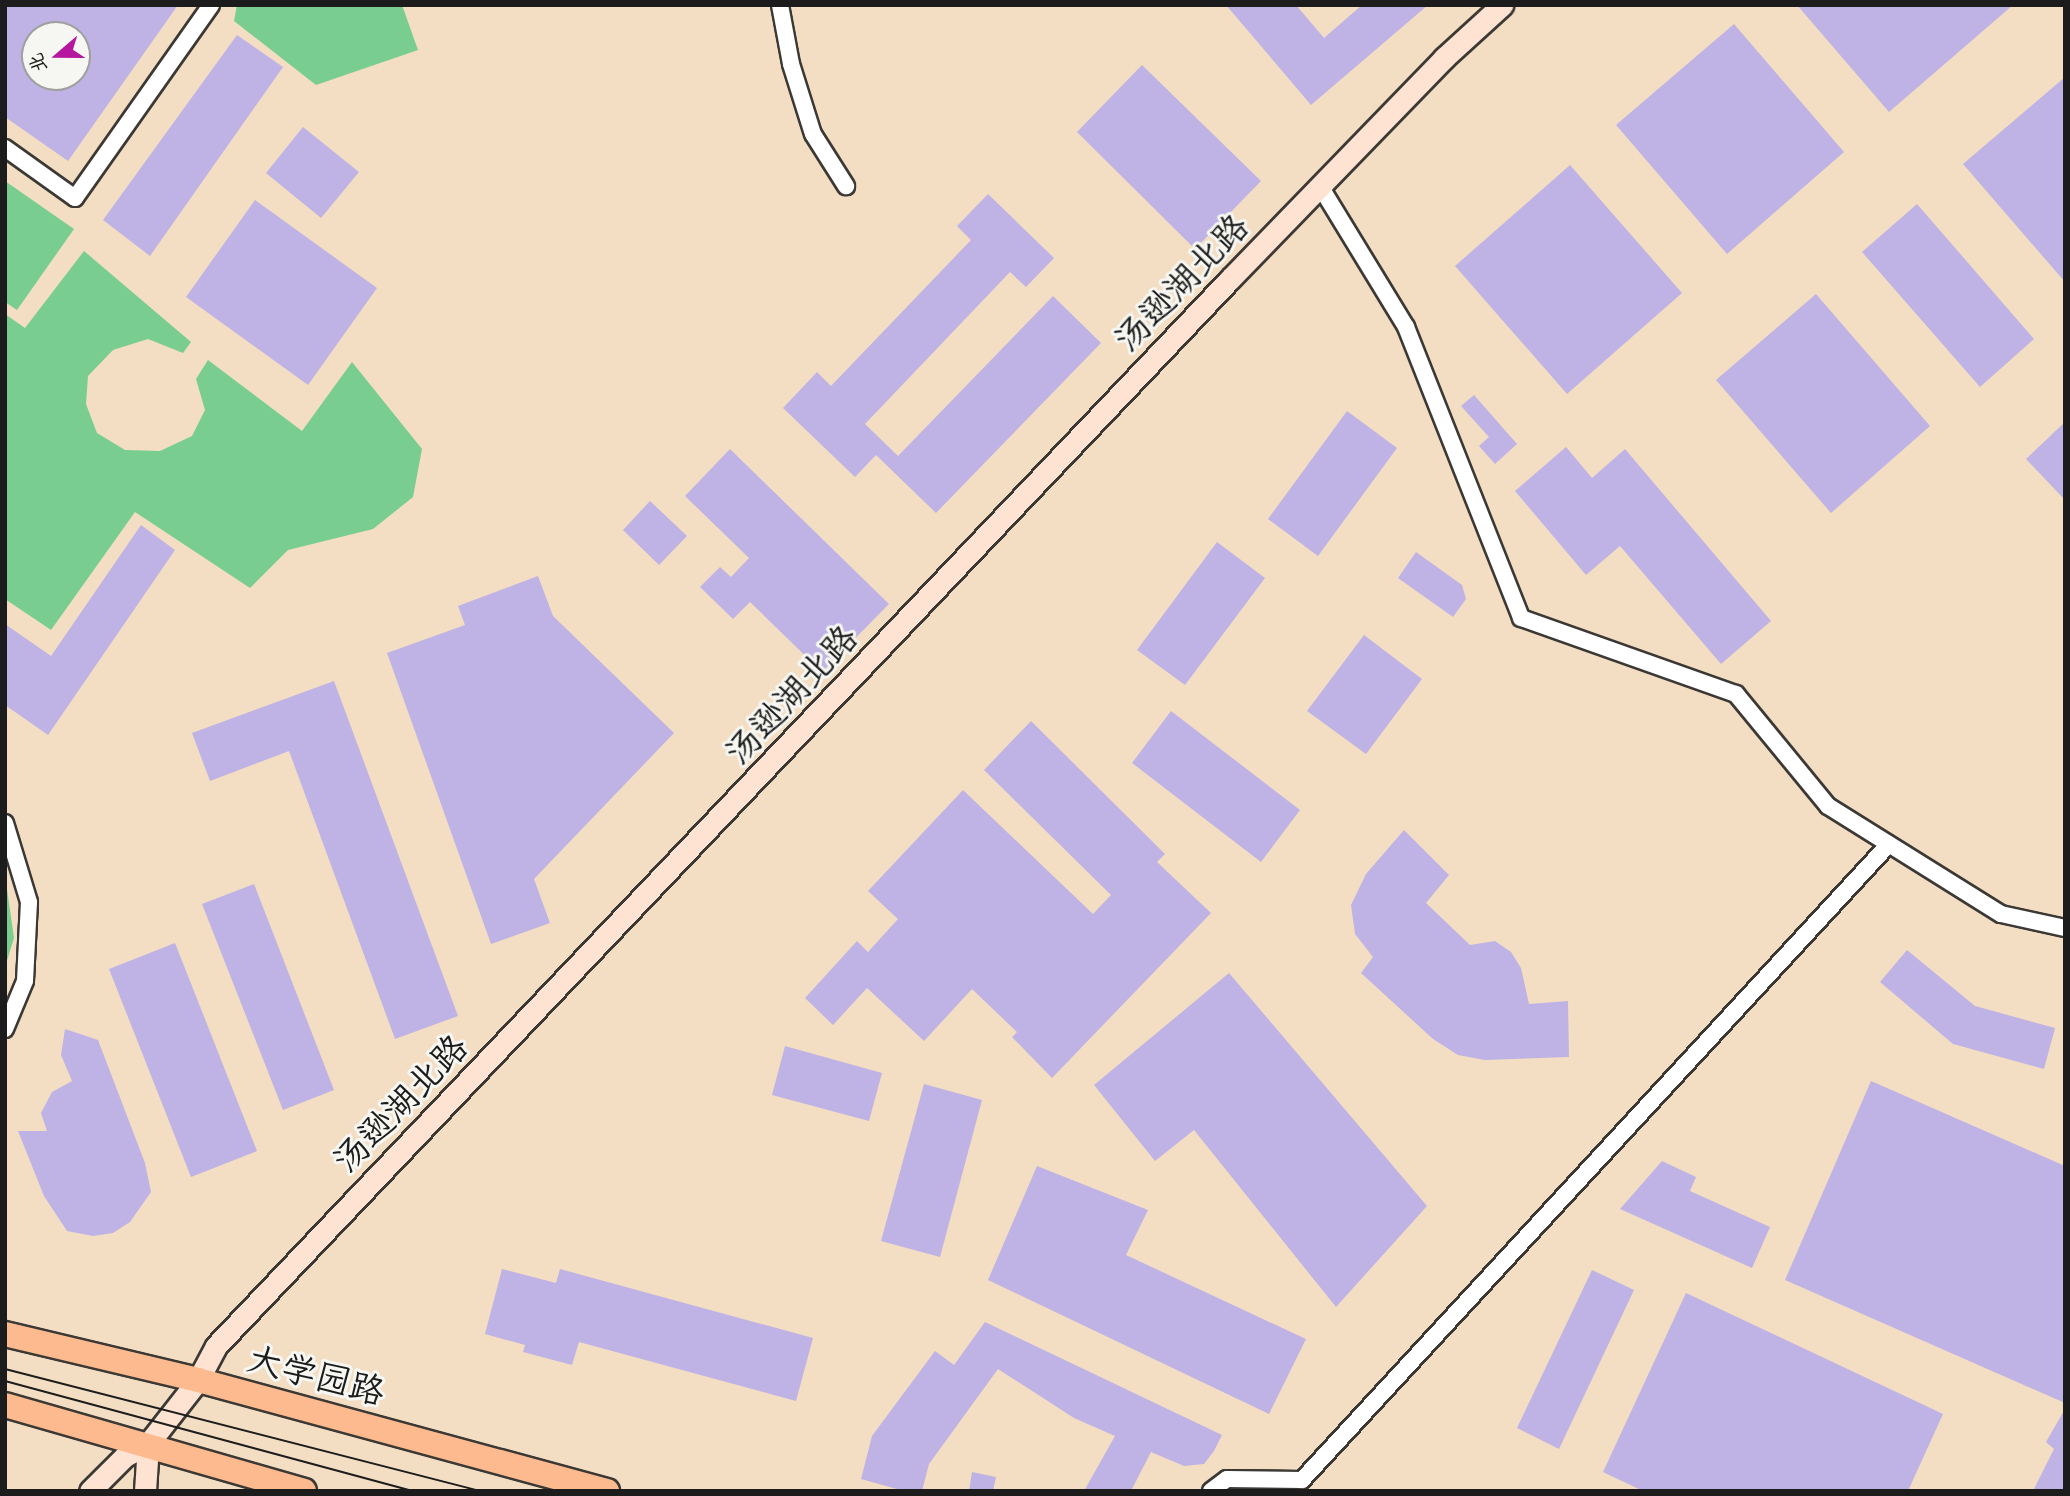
<!DOCTYPE html>
<html>
<head>
<meta charset="utf-8">
<style>
	body { margin:0 }
	#map { position:relative; width:2070px; height:1496px; overflow:hidden; background:#f3dec3; font-family:Caveat,"LXGW WenKai TC",sans-serif }
	div>[style] { position:absolute }
	.green>* { inset:0; background:#79cd90 }
	.building>* { inset:0; background:#beb3e4 }
	.roads { filter:drop-shadow(2px 0 #3c3935) drop-shadow(-2px 0 #3c3935) drop-shadow(0 2px #3c3935) drop-shadow(0 -2px #3c3935) }
	.minor>* { height:16px; margin:-8px; padding:0 8px; transform-origin:8px; border-radius:8px; background:#fff }
	.secondary>* { height:21px; margin:-10.5px; padding:0 10.5px; transform-origin:10.5px; border-radius:10.5px; background:#fee3d2 }
	.primary>* { height:24px; margin:-12px; padding:0 12px; transform-origin:12px; border-radius:12px; background:#fcba8e }
	.tram>* { height:2px; margin:-1px; padding:0 1px; transform-origin:1px; border-radius:1px; background:#1c1c1c }
	span { translate:-50% -50%; white-space:nowrap; text-align:center; line-height:1.15; -webkit-text-stroke:6px #f6f6f2; paint-order:stroke }
	.street-label { font-size:35px; color:#1c1c1c }
	.frame { position:absolute; inset:0; border:7px solid #1c1c1c; pointer-events:none }
	.north { position:absolute; left:21px; top:21px; width:70px; height:70px; box-sizing:border-box; background:#f6f6f2; border:2px solid #9f9f9c; border-radius:50%; rotate:250deg; font-size:19px; font-weight:700; line-height:28px; text-align:center; color:#1c1c1c }
	.north::after { content:''; display:block; margin:auto; width:24px; height:32px; background:#b5179e; clip-path:polygon(50% 0,100% 100%,50% 72%,0 100%) }
</style>
</head>
<body>
<div id="map">
	<div class="green">
		<div style="clip-path:polygon(237px 5px,402px 5px,418px 50px,316px 85px,234px 21px)"></div>
		<div style="clip-path:polygon(5px 181px,74px 229px,17px 310px,5px 302px)"></div>
		<div style="clip-path:polygon(84px 251px,191px 342px,183px 353px,148px 339px,113px 350px,88px 376px,86px 404px,97px 433px,125px 450px,160px 451px,192px 436px,205px 410px,196px 379px,208px 360px,302px 431px,352px 362px,422px 449px,413px 497px,373px 529px,288px 550px,250px 588px,135px 512px,51px 630px,5px 599px,5px 314px,25px 328px)"></div>
		<div style="clip-path:polygon(5px 875px,14px 938px,5px 967px)"></div>
	</div>
	<div class="building">
		<div style="clip-path:polygon(evenodd,5px 5px,178px 5px,68px 161px,5px 117px,5px 5px,35px 35px,77px 35px,77px 77px,35px 77px,35px 35px)"></div>
		<div style="clip-path:polygon(1226px 5px,1296px 5px,1324px 38px,1362px 5px,1428px 5px,1311px 105px)"></div>
		<div style="clip-path:polygon(1797px 5px,2013px 5px,1889px 112px)"></div>
		<div style="clip-path:polygon(1734px 24px,1844px 152px,1727px 254px,1616px 125px)"></div>
		<div style="clip-path:polygon(237px 35px,283px 67px,150px 256px,103px 220px)"></div>
		<div style="clip-path:polygon(1142px 65px,1261px 181px,1195px 249px,1077px 132px)"></div>
		<div style="clip-path:polygon(2065px 77px,2065px 282px,1963px 164px)"></div>
		<div style="clip-path:polygon(303px 127px,359px 172px,321px 218px,266px 173px)"></div>
		<div style="clip-path:polygon(1570px 165px,1682px 293px,1567px 394px,1455px 266px)"></div>
		<div style="clip-path:polygon(988px 194px,1054px 258px,1026px 287px,1010px 272px,865px 424px,898px 456px,1053px 296px,1101px 343px,936px 513px,876px 455px,855px 477px,783px 408px,817px 372px,831px 386px,971px 240px,957px 226px)"></div>
		<div style="clip-path:polygon(255px 200px,377px 288px,308px 385px,186px 297px)"></div>
		<div style="clip-path:polygon(1917px 204px,2034px 339px,1980px 387px,1862px 252px)"></div>
		<div style="clip-path:polygon(1816px 294px,1930px 426px,1831px 513px,1716px 380px)"></div>
		<div style="clip-path:polygon(1474px 395px,1517px 444px,1495px 464px,1479px 446px,1489px 437px,1461px 406px)"></div>
		<div style="clip-path:polygon(1347px 411px,1397px 448px,1318px 556px,1268px 519px)"></div>
		<div style="clip-path:polygon(2065px 422px,2065px 500px,2026px 459px)"></div>
		<div style="clip-path:polygon(1566px 447px,1592px 478px,1625px 449px,1771px 621px,1721px 664px,1620px 546px,1586px 575px,1515px 491px)"></div>
		<div style="clip-path:polygon(730px 449px,889px 604px,822px 672px,750px 602px,733px 619px,700px 587px,720px 567px,731px 577px,749px 558px,685px 496px)"></div>
		<div style="clip-path:polygon(650px 501px,687px 536px,659px 565px,623px 530px)"></div>
		<div style="clip-path:polygon(141px 525px,175px 550px,48px 735px,5px 705px,5px 624px,51px 656px)"></div>
		<div style="clip-path:polygon(1217px 542px,1265px 578px,1185px 685px,1137px 650px)"></div>
		<div style="clip-path:polygon(1416px 552px,1462px 585px,1466px 599px,1453px 617px,1398px 578px)"></div>
		<div style="clip-path:polygon(538px 576px,553px 616px,674px 733px,534px 879px,550px 923px,491px 944px,387px 653px,465px 625px,458px 606px)"></div>
		<div style="clip-path:polygon(1364px 635px,1422px 679px,1366px 754px,1307px 711px)"></div>
		<div style="clip-path:polygon(334px 681px,458px 1016px,395px 1039px,289px 751px,210px 781px,192px 733px)"></div>
		<div style="clip-path:polygon(1171px 711px,1300px 810px,1261px 862px,1132px 763px)"></div>
		<div style="clip-path:polygon(1031px 721px,1165px 854px,1157px 862px,1211px 913px,1052px 1078px,1012px 1037px,1017px 1032px,972px 989px,924px 1041px,867px 988px,833px 1025px,805px 998px,857px 941px,868px 952px,898px 919px,868px 891px,963px 790px,1093px 914px,1111px 895px,984px 770px)"></div>
		<div style="clip-path:polygon(1404px 830px,1449px 875px,1426px 903px,1470px 945px,1495px 941px,1511px 952px,1521px 968px,1529px 1004px,1568px 1001px,1569px 1057px,1485px 1060px,1458px 1055px,1433px 1039px,1361px 973px,1373px 957px,1355px 934px,1351px 905px,1366px 874px)"></div>
		<div style="clip-path:polygon(254px 884px,334px 1090px,283px 1110px,202px 904px)"></div>
		<div style="clip-path:polygon(175px 943px,257px 1151px,191px 1177px,109px 969px)"></div>
		<div style="clip-path:polygon(1907px 950px,1975px 1006px,2055px 1028px,2044px 1069px,1953px 1044px,1880px 982px)"></div>
		<div style="clip-path:polygon(1229px 973px,1427px 1206px,1336px 1307px,1194px 1130px,1155px 1161px,1094px 1085px)"></div>
		<div style="clip-path:polygon(65px 1029px,98px 1040px,145px 1163px,151px 1192px,130px 1222px,113px 1233px,93px 1236px,67px 1231px,44px 1196px,18px 1131px,47px 1131px,41px 1113px,52px 1092px,72px 1081px,61px 1055px)"></div>
		<div style="clip-path:polygon(785px 1046px,882px 1073px,869px 1121px,772px 1095px)"></div>
		<div style="clip-path:polygon(1871px 1081px,2065px 1166px,2065px 1403px,1785px 1280px)"></div>
		<div style="clip-path:polygon(924px 1084px,982px 1100px,940px 1257px,881px 1241px)"></div>
		<div style="clip-path:polygon(1662px 1161px,1696px 1177px,1690px 1191px,1770px 1227px,1752px 1268px,1620px 1209px)"></div>
		<div style="clip-path:polygon(1037px 1166px,1148px 1210px,1126px 1255px,1306px 1339px,1269px 1414px,988px 1280px)"></div>
		<div style="clip-path:polygon(502px 1269px,556px 1283px,560px 1269px,813px 1338px,796px 1401px,579px 1342px,572px 1365px,523px 1352px,525px 1345px,485px 1334px)"></div>
		<div style="clip-path:polygon(1592px 1270px,1634px 1290px,1559px 1449px,1517px 1428px)"></div>
		<div style="clip-path:polygon(1686px 1293px,1943px 1414px,1908px 1491px,1643px 1491px,1603px 1472px)"></div>
		<div style="clip-path:polygon(985px 1322px,1222px 1435px,1214px 1451px,1204px 1464px,1184px 1466px,1151px 1452px,1131px 1491px,1084px 1491px,1115px 1436px,1074px 1418px,998px 1369px,929px 1464px,922px 1491px,904px 1491px,861px 1479px,872px 1436px,935px 1351px,954px 1365px)"></div>
		<div style="clip-path:polygon(2065px 1409px,2065px 1491px,2033px 1491px,2054px 1449px,2046px 1442px)"></div>
		<div style="clip-path:polygon(972px 1472px,996px 1477px,993px 1491px,969px 1491px)"></div>
	</div>
	<div class="roads">
		<div class="minor">
			<div style="left:780px;top:5px;width:60px;rotate:79.4deg"></div>
			<div style="left:791px;top:64px;width:73px;rotate:72.6deg"></div>
			<div style="left:813px;top:134px;width:62px;rotate:57.6deg"></div>
			<div style="left:5px;top:148px;width:86px;rotate:35.5deg"></div>
			<div style="left:75px;top:198px;width:236px;rotate:-54.8deg"></div>
			<div style="left:1320px;top:186px;width:165px;rotate:58.6deg"></div>
			<div style="left:1406px;top:327px;width:313px;rotate:68.4deg"></div>
			<div style="left:1521px;top:618px;width:228px;rotate:19.5deg"></div>
			<div style="left:1736px;top:694px;width:145px;rotate:50.6deg"></div>
			<div style="left:1828px;top:806px;width:204px;rotate:32deg"></div>
			<div style="left:2001px;top:914px;width:66px;rotate:12.3deg"></div>
			<div style="left:5px;top:823px;width:83px;rotate:73.1deg"></div>
			<div style="left:29px;top:902px;width:79px;rotate:92.9deg"></div>
			<div style="left:25px;top:981px;width:52px;rotate:112.6deg"></div>
			<div style="left:1211px;top:1491px;width:20px;rotate:-37deg"></div>
			<div style="left:1227px;top:1479px;width:75px;rotate:0.8deg"></div>
			<div style="left:1302px;top:1480px;width:865px;rotate:-47.29deg"></div>
		</div>
		<div class="secondary">
			<div style="left:90px;top:1491px;width:49px;rotate:-45deg"></div>
			<div style="left:125px;top:1456px;width:26px;rotate:-28deg"></div>
			<div style="left:148px;top:1444px;width:81px;rotate:-52deg"></div>
			<div style="left:198px;top:1380px;width:38px;rotate:-62deg"></div>
			<div style="left:216px;top:1346px;width:1472px;rotate:-46.46deg"></div>
			<div style="left:1230px;top:279px;width:308px;rotate:-45.9deg"></div>
			<div style="left:1444px;top:58px;width:79px;rotate:-42.4deg"></div>
			<div style="left:145px;top:1491px;width:47px;rotate:-86.3deg"></div>
		</div>
		<div class="primary">
			<div style="left:5px;top:1334px;width:198px;rotate:13.4deg"></div>
			<div style="left:198px;top:1380px;width:424px;rotate:15.2deg"></div>
			<div style="left:5px;top:1405px;width:311px;rotate:16deg"></div>
		</div>
	</div>
	<div class="tram">
		<div style="left:5px;top:1369px;width:489px;rotate:14.4deg"></div>
		<div style="left:5px;top:1381px;width:424px;rotate:15.1deg"></div>
	</div>
	<div class="street-label">
		<span style="left:1182px;top:283px;rotate:-46deg">汤逊湖北路</span>
		<span style="left:792px;top:695px;rotate:-47deg">汤逊湖北路</span>
		<span style="left:401px;top:1104px;rotate:-46deg">汤逊湖北路</span>
		<span style="left:316px;top:1376px;rotate:15deg">大学园路</span>
	</div>
	<div class="frame"></div>
	<div class="north">北</div>
</div>
</body>
</html>
